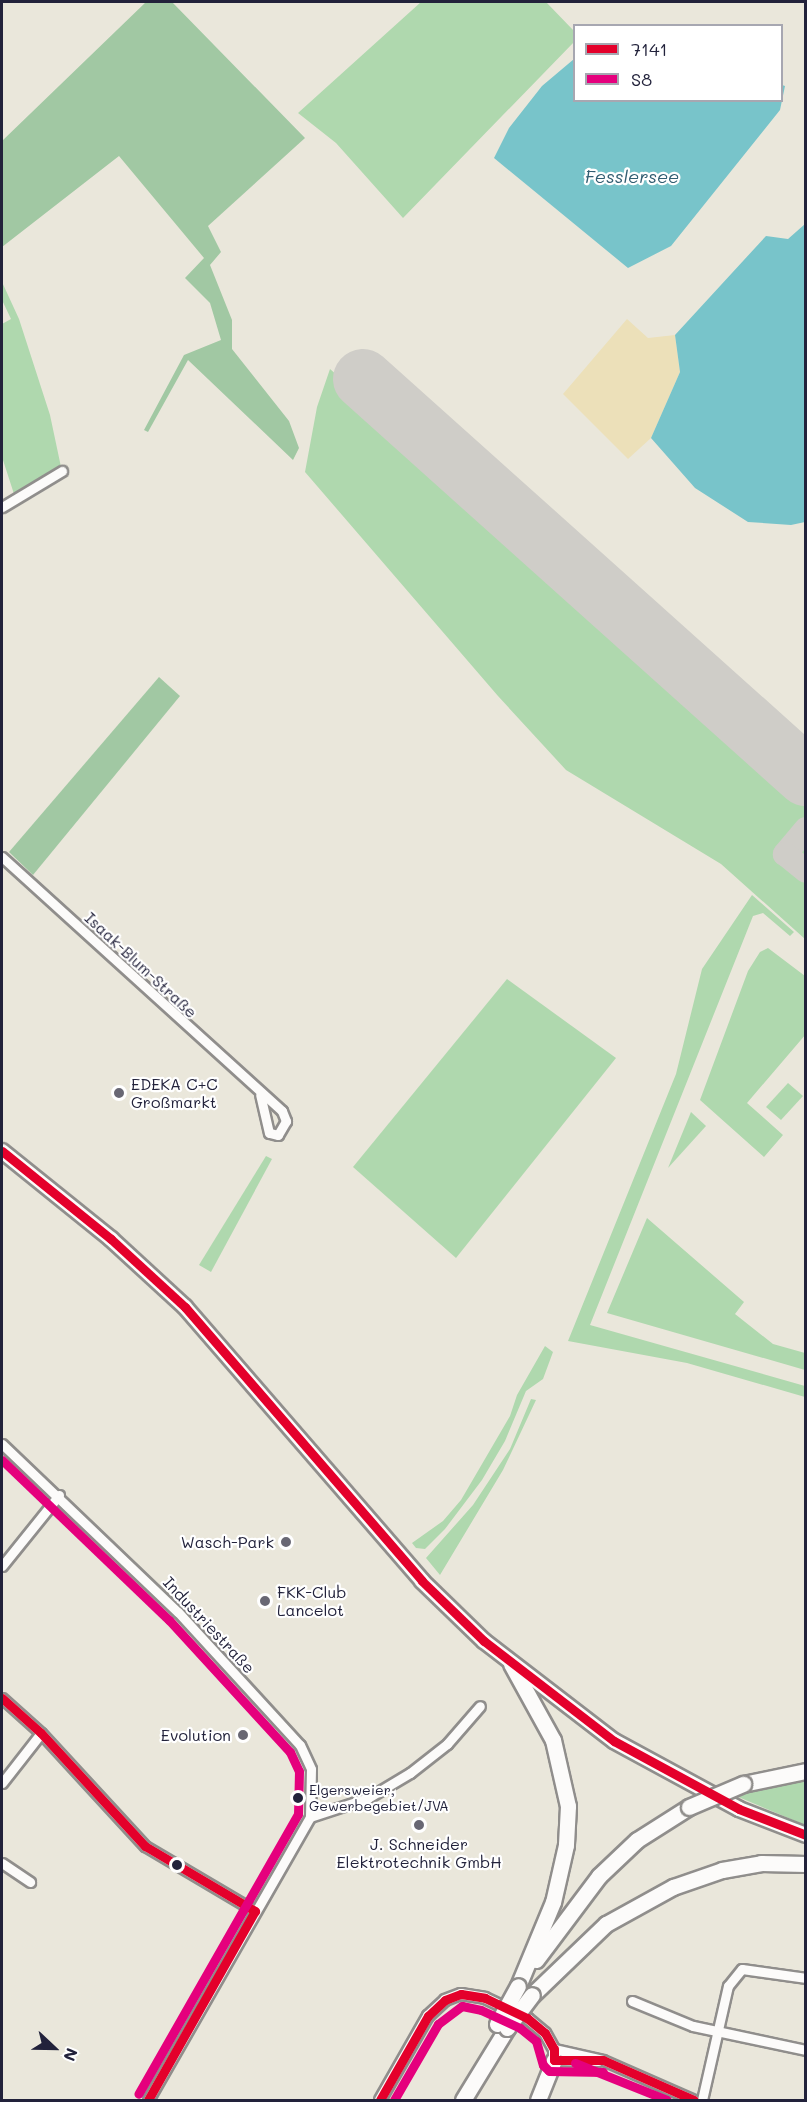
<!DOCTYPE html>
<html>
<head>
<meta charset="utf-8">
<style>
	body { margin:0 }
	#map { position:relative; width:807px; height:2102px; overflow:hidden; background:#eae7db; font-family:Mali,sans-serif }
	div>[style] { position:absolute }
	.green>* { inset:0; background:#afd8ae }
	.forest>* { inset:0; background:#a1c8a3 }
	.sand>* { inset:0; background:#ece0b9 }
	.water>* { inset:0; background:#78c4ca }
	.taxiway>* { height:24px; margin:-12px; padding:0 12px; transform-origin:12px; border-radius:12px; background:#cfcdc8 }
	.runway>* { height:60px; margin:-30px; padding:0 30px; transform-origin:30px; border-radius:30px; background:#cfcdc8 }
	.roads { filter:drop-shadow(2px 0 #908e8c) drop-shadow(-2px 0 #908e8c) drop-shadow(0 2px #908e8c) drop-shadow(0 -2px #908e8c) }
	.minor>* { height:9px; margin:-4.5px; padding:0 4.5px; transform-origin:4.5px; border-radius:4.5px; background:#fcfbfa }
	.tertiary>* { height:10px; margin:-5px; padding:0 5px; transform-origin:5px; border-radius:5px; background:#fcfbfa }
	.primary>* { height:14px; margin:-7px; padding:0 7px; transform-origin:7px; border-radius:7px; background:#fcfbfa }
	.trunk>* { height:15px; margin:-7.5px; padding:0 7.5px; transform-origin:7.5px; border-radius:7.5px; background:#fcfbfa }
	.bridges { filter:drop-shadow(2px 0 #908e8c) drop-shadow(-2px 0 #908e8c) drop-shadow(0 2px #908e8c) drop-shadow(0 -2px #908e8c) }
	.trunk-bridge>* { height:15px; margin:-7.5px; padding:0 7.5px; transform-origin:7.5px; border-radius:7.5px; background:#fcfbfa }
	.bus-1>* { height:9px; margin:-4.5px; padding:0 4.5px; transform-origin:4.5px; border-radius:4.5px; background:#e4002b }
	.bus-2>* { height:9px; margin:-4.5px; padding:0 4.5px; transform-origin:4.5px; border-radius:4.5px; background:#e5007d }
	.dots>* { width:16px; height:16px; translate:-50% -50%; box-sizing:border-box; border:3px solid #fff; border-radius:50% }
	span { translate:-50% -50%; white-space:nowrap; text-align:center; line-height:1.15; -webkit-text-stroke:4.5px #fff; paint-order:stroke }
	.bus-label { font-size:14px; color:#22223b }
	.left { translate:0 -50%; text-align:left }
	.street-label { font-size:16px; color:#22223b }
	.poi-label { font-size:16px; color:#22223b }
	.right { translate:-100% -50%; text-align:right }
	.water-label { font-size:18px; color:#315d71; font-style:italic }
	.frame { position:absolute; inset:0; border:3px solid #22223b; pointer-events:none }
	.legend { position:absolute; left:573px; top:24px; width:210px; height:78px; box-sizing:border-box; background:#fff; border:2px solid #a7a7b1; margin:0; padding:8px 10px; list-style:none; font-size:18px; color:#22223b }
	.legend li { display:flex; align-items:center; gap:12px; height:30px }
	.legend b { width:30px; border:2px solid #a7a7b1 }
	.north { position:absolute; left:24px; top:2018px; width:60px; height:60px; -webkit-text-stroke:4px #fff; paint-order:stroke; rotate:112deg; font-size:16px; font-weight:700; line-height:24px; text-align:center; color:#22223b }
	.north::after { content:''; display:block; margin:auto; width:21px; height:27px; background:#22223b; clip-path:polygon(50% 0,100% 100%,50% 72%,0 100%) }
</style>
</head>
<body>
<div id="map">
	<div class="green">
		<div style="clip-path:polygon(421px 2px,546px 2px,574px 31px,574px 42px,403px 218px,336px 143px,298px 113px)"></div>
		<div style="clip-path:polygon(2px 282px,19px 319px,50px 415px,61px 467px,14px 494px,2px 457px,2px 324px,11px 319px,2px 300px)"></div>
		<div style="clip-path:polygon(330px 369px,805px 791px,805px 939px,721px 864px,566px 770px,498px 696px,305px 472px,317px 407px)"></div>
		<div style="clip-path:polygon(752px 895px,794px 932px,790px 936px,763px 913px,753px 916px,590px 1325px,805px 1386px,805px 1397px,687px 1363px,568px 1341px,676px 1074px,702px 969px)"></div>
		<div style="clip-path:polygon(768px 948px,805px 976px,806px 1034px,747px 1103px,783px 1135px,764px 1157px,700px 1100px,748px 971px,760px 952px)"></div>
		<div style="clip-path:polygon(507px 979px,616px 1058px,456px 1258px,353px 1167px)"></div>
		<div style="clip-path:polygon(788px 1083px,803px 1096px,781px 1120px,766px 1107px)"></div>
		<div style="clip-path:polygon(691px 1112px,706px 1126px,668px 1168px)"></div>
		<div style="clip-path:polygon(266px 1156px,272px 1159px,211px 1272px,199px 1265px)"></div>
		<div style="clip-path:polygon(647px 1218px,744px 1302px,735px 1314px,773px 1344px,805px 1353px,805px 1370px,607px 1313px)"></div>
		<div style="clip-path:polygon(545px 1346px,553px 1352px,543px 1379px,526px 1391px,505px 1441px,482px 1480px,445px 1529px,425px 1549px,416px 1548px,412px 1543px,443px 1521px,461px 1500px,510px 1416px,517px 1395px)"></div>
		<div style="clip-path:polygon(531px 1399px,536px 1400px,503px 1470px,440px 1575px,426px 1558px,473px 1505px,510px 1449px)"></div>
		<div style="clip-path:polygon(805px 1779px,805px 1825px,736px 1796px,761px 1788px)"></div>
	</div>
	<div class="forest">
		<div style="clip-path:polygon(146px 2px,172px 2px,305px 138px,208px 226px,221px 252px,210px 265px,232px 320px,232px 349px,289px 421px,299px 448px,293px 460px,188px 360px,148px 432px,144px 430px,184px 355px,221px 340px,210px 303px,185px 278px,204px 258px,119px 156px,2px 247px,2px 141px)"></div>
		<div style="clip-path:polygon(159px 677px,180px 696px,33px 875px,9px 852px)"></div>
	</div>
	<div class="sand">
		<div style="clip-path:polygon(627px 319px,648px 338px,675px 335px,680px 372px,651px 438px,628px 459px,563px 394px)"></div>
	</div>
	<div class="water">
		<div style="clip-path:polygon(574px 59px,574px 100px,782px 100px,782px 85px,785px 86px,780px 110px,671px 246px,628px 268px,494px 158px,509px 128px,542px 86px)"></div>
		<div style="clip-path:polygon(805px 224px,805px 522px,791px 525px,748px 522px,695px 488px,651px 438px,680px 372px,675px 335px,766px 236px,788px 239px)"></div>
	</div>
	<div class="taxiway">
		<div style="left:806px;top:829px;width:33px;rotate:130deg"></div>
		<div style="left:785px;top:854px;width:27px;rotate:39deg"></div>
	</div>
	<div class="runway">
		<div style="left:363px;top:379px;width:595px;rotate:41.87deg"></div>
	</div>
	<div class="roads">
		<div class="minor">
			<div style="left:2px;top:507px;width:70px;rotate:-31deg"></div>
			<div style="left:2px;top:857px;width:378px;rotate:42.2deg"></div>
			<div style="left:282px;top:1111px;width:11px;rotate:68deg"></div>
			<div style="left:286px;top:1121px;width:16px;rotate:120deg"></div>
			<div style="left:278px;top:1135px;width:9px;rotate:-167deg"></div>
			<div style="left:269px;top:1133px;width:39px;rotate:-103deg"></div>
			<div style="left:2px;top:1444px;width:243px;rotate:43.7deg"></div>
			<div style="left:178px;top:1612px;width:180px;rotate:47.5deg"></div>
			<div style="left:300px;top:1745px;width:26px;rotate:65deg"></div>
			<div style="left:311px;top:1769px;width:48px;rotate:91.2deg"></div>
			<div style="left:310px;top:1817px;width:326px;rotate:119.8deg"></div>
			<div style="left:2px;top:1566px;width:91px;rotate:-51.2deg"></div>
			<div style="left:2px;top:1698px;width:52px;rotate:41.9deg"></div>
			<div style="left:41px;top:1733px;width:154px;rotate:47.4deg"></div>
			<div style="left:145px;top:1846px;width:128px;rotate:30.6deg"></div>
			<div style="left:2px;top:1783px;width:63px;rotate:-52deg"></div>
			<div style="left:310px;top:1817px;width:61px;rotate:-18.1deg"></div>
			<div style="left:368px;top:1798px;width:49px;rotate:-30.8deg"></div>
			<div style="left:410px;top:1773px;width:47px;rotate:-38.1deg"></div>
			<div style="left:447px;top:1744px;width:50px;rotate:-49deg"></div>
			<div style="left:2px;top:1863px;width:34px;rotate:34deg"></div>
			<div style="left:632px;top:2001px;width:66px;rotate:22.3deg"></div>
			<div style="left:693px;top:2026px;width:116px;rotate:12deg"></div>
			<div style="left:554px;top:2049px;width:50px;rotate:12.7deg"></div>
			<div style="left:603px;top:2060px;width:99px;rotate:23.7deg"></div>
			<div style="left:554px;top:2060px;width:44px;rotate:1.3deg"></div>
			<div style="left:702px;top:2100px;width:117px;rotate:-77.2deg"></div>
			<div style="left:728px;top:1986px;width:22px;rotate:-51deg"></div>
			<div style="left:742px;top:1969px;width:65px;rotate:8deg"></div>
		</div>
		<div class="tertiary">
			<div style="left:380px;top:2100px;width:97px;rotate:-60.3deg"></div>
			<div style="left:428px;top:2016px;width:23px;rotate:-43deg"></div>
			<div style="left:445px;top:2000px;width:17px;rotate:-21deg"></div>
			<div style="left:461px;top:1994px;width:24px;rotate:9deg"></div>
			<div style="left:485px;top:1998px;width:47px;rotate:25.5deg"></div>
			<div style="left:527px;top:2018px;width:23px;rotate:40deg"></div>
			<div style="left:545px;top:2033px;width:18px;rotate:61deg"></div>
			<div style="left:554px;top:2049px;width:11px;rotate:90deg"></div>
		</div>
		<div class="primary">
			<div style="left:2px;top:1151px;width:140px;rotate:38.9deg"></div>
			<div style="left:111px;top:1239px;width:100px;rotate:42.6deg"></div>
			<div style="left:185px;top:1307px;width:362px;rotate:49.1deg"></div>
			<div style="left:422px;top:1581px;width:86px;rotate:44.1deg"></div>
			<div style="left:484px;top:1641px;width:164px;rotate:37.6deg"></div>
			<div style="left:614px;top:1741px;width:142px;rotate:28.5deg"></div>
			<div style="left:739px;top:1809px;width:72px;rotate:21.2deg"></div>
		</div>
		<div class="trunk">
			<div style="left:511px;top:1664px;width:87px;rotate:61.1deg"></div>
			<div style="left:553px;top:1740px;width:68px;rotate:77.2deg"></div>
			<div style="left:568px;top:1806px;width:39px;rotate:93deg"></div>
			<div style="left:566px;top:1845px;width:58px;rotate:102.8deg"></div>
			<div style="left:553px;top:1902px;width:91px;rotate:112.6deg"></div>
			<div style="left:743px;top:1784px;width:64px;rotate:-11.7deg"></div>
			<div style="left:536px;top:1960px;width:105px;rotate:-53.1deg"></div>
			<div style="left:599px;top:1876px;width:52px;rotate:-43.5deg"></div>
			<div style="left:637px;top:1840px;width:62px;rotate:-32.4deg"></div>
			<div style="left:532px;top:1995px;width:103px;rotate:-43.8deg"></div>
			<div style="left:606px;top:1924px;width:77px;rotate:-28.9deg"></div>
			<div style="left:673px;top:1887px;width:52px;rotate:-19.1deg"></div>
			<div style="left:722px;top:1870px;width:40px;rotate:-10deg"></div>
			<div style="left:761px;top:1863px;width:45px;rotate:1.3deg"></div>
			<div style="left:463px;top:2100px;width:84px;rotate:-58.6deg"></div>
			<div style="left:538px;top:2100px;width:43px;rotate:-68.2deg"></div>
		</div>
	</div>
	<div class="bridges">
		<div class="trunk-bridge">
			<div style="left:689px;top:1807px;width:59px;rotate:-23.1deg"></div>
			<div style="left:497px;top:2024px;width:43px;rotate:-61.1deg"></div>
			<div style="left:507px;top:2028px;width:41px;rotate:-52.9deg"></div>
		</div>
	</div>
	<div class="bus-1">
		<div style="left:2px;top:1151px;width:140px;rotate:38.9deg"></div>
		<div style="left:111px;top:1239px;width:100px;rotate:42.6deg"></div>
		<div style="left:185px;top:1307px;width:362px;rotate:49.1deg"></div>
		<div style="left:422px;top:1581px;width:86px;rotate:44.1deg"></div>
		<div style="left:484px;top:1641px;width:164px;rotate:37.6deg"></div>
		<div style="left:614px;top:1741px;width:142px;rotate:28.5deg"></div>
		<div style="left:739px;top:1809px;width:72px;rotate:21.2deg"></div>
		<div style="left:2px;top:1698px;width:52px;rotate:41.9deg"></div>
		<div style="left:41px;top:1733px;width:154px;rotate:47.4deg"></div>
		<div style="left:145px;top:1846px;width:128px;rotate:30.6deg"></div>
		<div style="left:148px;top:2100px;width:217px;rotate:-60.5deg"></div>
		<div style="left:380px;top:2100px;width:97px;rotate:-60.3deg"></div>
		<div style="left:428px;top:2016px;width:23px;rotate:-43deg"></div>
		<div style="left:445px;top:2000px;width:17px;rotate:-21deg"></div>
		<div style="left:461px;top:1994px;width:24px;rotate:9deg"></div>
		<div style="left:485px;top:1998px;width:47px;rotate:25.5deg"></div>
		<div style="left:527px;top:2018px;width:23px;rotate:40deg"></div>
		<div style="left:545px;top:2033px;width:18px;rotate:61deg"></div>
		<div style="left:554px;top:2049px;width:11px;rotate:90deg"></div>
		<div style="left:554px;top:2060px;width:49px"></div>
		<div style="left:603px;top:2060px;width:99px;rotate:23.7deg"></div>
	</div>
	<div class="bus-2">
		<div style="left:2px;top:1460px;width:231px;rotate:43.8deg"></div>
		<div style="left:169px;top:1620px;width:179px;rotate:47.5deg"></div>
		<div style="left:290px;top:1752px;width:21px;rotate:65deg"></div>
		<div style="left:299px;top:1771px;width:43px;rotate:91.3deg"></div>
		<div style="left:298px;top:1814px;width:322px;rotate:119.7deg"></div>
		<div style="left:575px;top:2063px;width:99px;rotate:21.9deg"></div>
		<div style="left:394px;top:2100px;width:88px;rotate:-59.9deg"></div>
		<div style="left:438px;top:2024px;width:30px;rotate:-37deg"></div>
		<div style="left:462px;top:2006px;width:19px;rotate:12deg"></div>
		<div style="left:481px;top:2010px;width:43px;rotate:24.8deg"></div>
		<div style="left:520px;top:2028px;width:21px;rotate:39deg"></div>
		<div style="left:536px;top:2041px;width:25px;rotate:74deg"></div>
		<div style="left:543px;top:2065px;width:8px;rotate:45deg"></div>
		<div style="left:549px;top:2071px;width:54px;rotate:1.1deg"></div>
	</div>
	<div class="dots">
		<div style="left:119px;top:1093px;background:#686773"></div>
		<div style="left:286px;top:1542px;background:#686773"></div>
		<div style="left:265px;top:1601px;background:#686773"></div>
		<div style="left:243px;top:1735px;background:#686773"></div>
		<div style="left:298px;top:1798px;background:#22223b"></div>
		<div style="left:419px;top:1825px;background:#686773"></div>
		<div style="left:177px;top:1865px;background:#22223b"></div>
	</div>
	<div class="bus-label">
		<span class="left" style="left:309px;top:1798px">Elgersweier,<br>Gewerbegebiet/JVA</span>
	</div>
	<div class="street-label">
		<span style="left:141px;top:965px;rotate:43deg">Isaak-Blum-Straße</span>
		<span style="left:209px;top:1625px;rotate:47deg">Industriestraße</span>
	</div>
	<div class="poi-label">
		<span class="left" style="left:131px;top:1093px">EDEKA C+C<br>Großmarkt</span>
		<span class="right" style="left:274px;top:1542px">Wasch-Park</span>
		<span class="left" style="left:277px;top:1601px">FKK-Club<br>Lancelot</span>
		<span class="right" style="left:231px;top:1735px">Evolution</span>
		<span style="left:419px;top:1853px">J. Schneider<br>Elektrotechnik GmbH</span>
	</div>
	<div class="water-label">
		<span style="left:632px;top:176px">Fesslersee</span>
	</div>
	<div class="frame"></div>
	<ul class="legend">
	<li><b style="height:8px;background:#e4002b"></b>7141</li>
	<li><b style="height:8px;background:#e5007d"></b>S8</li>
	</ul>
	<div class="north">N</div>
</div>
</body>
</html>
